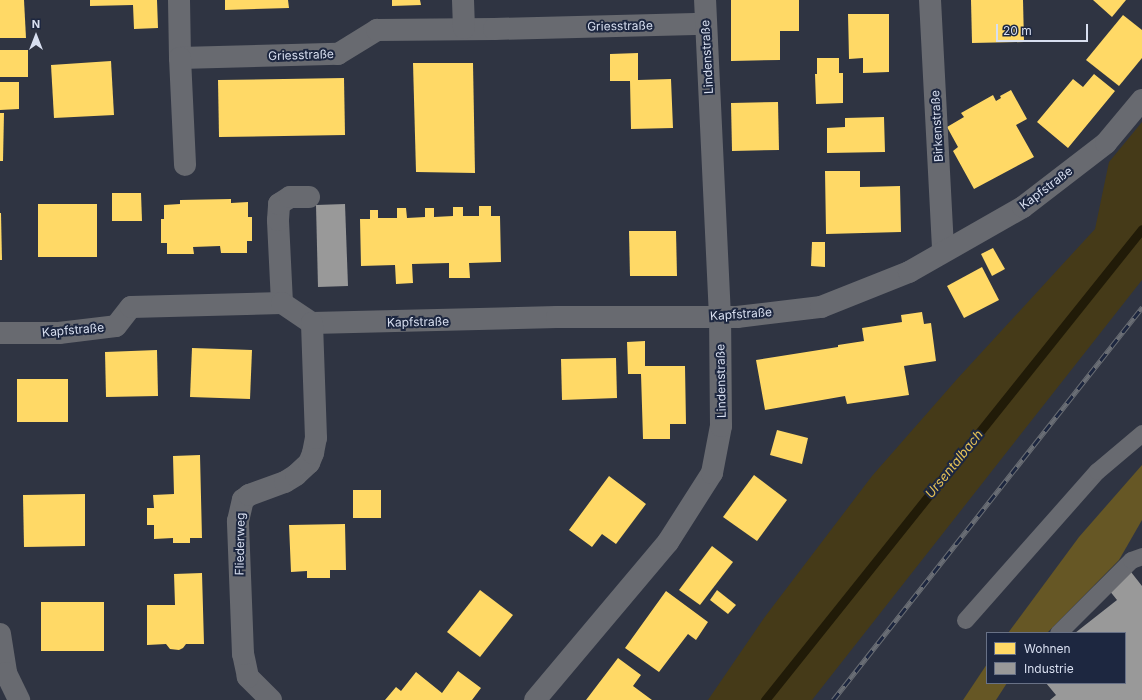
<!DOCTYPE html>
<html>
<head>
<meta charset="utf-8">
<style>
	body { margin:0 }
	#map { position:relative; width:1142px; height:700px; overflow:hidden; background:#2f3442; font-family:Inter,sans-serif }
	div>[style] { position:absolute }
	.green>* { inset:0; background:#453a18 }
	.forest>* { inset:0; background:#665725 }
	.homes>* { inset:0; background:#ffd966 }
	.industry>* { inset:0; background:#999 }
	.stream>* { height:9px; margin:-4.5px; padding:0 4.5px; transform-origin:4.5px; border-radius:4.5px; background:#211b08 }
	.service>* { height:17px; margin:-8.5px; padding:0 8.5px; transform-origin:8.5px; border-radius:8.5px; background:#686a70 }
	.minor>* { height:22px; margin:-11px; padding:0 11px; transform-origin:11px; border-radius:11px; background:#686a70 }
	.rail>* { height:4.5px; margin-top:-2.25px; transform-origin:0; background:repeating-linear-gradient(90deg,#1d2740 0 9px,#6a6e75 0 18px); box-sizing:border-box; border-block:1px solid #6a6e75 }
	span { translate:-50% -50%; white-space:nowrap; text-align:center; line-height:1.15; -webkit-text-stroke:4px #1d2740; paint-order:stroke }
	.street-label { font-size:12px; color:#d8dff0 }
	.water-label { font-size:13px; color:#e4c156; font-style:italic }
	.legend { position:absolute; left:986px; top:632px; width:140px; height:52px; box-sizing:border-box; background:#1d2740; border:1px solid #687186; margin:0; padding:5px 7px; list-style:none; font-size:12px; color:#d8dff0 }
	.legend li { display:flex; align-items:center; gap:8px; height:20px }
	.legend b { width:20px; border:1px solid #687186 }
	.north { position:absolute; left:16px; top:16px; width:40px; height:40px; -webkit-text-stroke:3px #1d2740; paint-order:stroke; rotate:0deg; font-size:11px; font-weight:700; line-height:16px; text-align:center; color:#d8dff0 }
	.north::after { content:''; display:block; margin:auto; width:14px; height:18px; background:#d8dff0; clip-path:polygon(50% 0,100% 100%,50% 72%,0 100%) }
	.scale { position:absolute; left:996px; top:24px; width:92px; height:18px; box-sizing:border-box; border:2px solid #d8dff0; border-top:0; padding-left:5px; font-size:12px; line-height:14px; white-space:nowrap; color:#d8dff0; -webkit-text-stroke:3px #1d2740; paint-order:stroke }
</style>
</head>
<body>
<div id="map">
	<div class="green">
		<div style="clip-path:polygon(1142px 122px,1142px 280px,812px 700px,708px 700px,764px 618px,872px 476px,958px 378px,1095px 229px,1109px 162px)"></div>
	</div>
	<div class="forest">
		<div style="clip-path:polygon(1142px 465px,1142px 520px,1119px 560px,1047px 633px,1008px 633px,1079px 537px)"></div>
		<div style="clip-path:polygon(987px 664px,987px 683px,1007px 683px,996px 700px,963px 700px)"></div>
	</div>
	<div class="homes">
		<div style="clip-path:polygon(0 0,24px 0,26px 38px,0 38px)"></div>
		<div style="clip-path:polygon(90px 0,157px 0,158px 28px,134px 29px,133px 5px,90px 6px)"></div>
		<div style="clip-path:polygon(225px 0,288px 0,289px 8px,225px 10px)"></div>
		<div style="clip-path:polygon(392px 0,420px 0,421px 5px,392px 6px)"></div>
		<div style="clip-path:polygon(731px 0,799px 0,799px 31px,780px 31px,780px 60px,731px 61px)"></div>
		<div style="clip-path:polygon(971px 0,1023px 0,1024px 42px,972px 43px)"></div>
		<div style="clip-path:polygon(1093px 0,1126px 0,1112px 17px)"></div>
		<div style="clip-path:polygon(848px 14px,889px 14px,889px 72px,863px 73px,863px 58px,849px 59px)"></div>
		<div style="clip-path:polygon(1123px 15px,1142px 30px,1142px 58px,1119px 86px,1086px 60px)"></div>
		<div style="clip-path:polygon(0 50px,28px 50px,28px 77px,0 77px)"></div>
		<div style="clip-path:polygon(638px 53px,638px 80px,671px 79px,673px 128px,631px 129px,630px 81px,610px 81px,610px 54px)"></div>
		<div style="clip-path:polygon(817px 58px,839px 58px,839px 73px,843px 73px,843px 103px,816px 104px,815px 74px,817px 74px)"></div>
		<div style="clip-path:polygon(111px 61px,114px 115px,54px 118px,51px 65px)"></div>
		<div style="clip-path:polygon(413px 63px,473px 63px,475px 173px,416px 172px)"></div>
		<div style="clip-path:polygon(1094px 74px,1115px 91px,1068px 148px,1037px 122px,1073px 79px,1083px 87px)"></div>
		<div style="clip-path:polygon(344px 78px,345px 135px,219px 137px,218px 80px)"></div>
		<div style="clip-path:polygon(0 82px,19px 82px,19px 109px,0 110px)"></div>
		<div style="clip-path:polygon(1011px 90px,1027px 119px,1016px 125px,1034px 157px,974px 189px,953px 151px,958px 147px,947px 127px,964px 117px,961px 113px,993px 95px,996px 101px,1001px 98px,1000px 96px)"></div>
		<div style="clip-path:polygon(778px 102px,779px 150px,732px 151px,731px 103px)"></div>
		<div style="clip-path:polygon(0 113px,4px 113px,3px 161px,0 161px)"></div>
		<div style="clip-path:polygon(884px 117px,885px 152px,827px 153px,827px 128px,845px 127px,845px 118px)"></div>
		<div style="clip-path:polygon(825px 171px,860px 171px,860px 187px,900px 186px,901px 232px,826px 234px)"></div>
		<div style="clip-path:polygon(112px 193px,141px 193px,142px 221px,112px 221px)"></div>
		<div style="clip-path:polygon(231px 199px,231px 203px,248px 202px,248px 217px,252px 217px,252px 241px,247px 241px,247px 253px,221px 253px,220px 246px,193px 247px,194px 254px,167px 254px,167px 243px,161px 243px,161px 219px,164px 219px,164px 205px,180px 204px,180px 200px)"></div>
		<div style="clip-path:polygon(38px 204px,97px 204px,97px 257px,38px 257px)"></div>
		<div style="clip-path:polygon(479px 206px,491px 206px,491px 216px,500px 216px,501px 262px,469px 263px,470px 278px,449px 278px,449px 263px,412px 264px,413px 283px,396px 284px,395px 265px,361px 266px,360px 219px,370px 219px,370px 210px,378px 210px,378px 218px,397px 218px,397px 208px,406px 208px,407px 218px,425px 217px,425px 208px,434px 208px,434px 217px,453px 216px,453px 207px,463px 207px,463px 216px,479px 216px)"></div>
		<div style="clip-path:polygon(0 213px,1px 213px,2px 260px,0 260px)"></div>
		<div style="clip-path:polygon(629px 231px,676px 231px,677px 276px,630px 276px)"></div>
		<div style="clip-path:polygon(812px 242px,825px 242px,825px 267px,811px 266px)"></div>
		<div style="clip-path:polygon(993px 248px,1005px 269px,992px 276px,981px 254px)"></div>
		<div style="clip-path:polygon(982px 267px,999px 300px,964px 318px,947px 286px)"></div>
		<div style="clip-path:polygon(922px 312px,924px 324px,931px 323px,936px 361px,904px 366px,909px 395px,847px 404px,845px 396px,765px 410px,756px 360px,838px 347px,838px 345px,864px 341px,862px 328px,902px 322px,901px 315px)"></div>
		<div style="clip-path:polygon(645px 341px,645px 366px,685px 366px,686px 424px,670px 424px,670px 439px,643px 439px,641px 374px,628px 374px,627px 342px)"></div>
		<div style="clip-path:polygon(192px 348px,252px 350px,250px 399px,190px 397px)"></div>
		<div style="clip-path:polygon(157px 350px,158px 396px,106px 397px,105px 352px)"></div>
		<div style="clip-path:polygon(616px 358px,617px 398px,562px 400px,561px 359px)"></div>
		<div style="clip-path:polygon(17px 379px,68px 379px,68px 422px,17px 422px)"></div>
		<div style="clip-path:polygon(777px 430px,808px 438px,802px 464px,770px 455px)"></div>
		<div style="clip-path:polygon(200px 455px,202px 538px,190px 538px,190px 543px,173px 543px,173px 538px,154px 539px,154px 525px,147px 525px,147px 508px,154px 508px,153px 495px,174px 494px,173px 456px)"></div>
		<div style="clip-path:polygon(754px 475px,787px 500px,757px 541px,723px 517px)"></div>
		<div style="clip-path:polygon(609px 476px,646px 504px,616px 544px,602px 534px,592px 547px,569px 530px)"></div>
		<div style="clip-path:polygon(353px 490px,381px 490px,381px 518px,353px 518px)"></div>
		<div style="clip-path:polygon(85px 494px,85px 546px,24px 547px,23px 495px)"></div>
		<div style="clip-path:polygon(345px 524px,346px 570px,330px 570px,330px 578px,307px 578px,307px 571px,291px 572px,289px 525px)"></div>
		<div style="clip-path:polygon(712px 546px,733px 562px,700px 605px,679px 590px)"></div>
		<div style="clip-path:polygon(202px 573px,204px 644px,186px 644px,183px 648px,179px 650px,170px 649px,166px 644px,147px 645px,147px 605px,175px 605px,174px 574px)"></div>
		<div style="clip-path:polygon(480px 590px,513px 615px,480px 657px,447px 632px)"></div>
		<div style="clip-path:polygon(717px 590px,736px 605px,728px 614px,710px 600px)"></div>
		<div style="clip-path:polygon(666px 591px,708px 622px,696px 640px,688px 634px,659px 672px,625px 648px)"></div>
		<div style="clip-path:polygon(41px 602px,104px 602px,104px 651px,41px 651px)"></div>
		<div style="clip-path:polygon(618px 658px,641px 675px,633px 686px,652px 700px,586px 700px)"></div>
		<div style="clip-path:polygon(458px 671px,481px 688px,472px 700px,385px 700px,396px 687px,401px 691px,416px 672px,442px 693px)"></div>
	</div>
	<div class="industry">
		<div style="clip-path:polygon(345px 204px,348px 286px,318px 287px,316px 205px)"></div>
		<div style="clip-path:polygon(1131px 572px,1142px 586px,1142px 700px,1050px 700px,1056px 695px,1046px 683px,1125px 683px,1125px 633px,1075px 633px,1117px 600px,1109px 590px)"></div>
	</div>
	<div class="stream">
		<div style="left:765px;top:700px;width:603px;rotate:-51.33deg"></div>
	</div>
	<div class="service">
		<div style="left:965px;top:620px;width:199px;rotate:-48.5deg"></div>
		<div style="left:1097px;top:471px;width:59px;rotate:-40.2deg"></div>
		<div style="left:1058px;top:633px;width:103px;rotate:-45deg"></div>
		<div style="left:1131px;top:560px;width:12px;rotate:-20deg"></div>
	</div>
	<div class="minor">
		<div style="left:179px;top:0;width:58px;rotate:89deg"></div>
		<div style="left:180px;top:58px;width:158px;rotate:-1.5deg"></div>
		<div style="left:338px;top:54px;width:46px;rotate:-31.6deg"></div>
		<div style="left:377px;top:30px;width:117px;rotate:-0.5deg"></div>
		<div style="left:494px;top:29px;width:211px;rotate:-1.4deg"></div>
		<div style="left:463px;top:0;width:28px;rotate:88deg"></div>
		<div style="left:930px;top:0;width:252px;rotate:87deg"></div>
		<div style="left:180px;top:58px;width:107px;rotate:87.3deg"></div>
		<div style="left:282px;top:303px;width:83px;rotate:-92.8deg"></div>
		<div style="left:278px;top:220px;width:16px;rotate:-86deg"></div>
		<div style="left:279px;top:204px;width:13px;rotate:-32deg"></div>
		<div style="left:290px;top:197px;width:19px"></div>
		<div style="left:0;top:333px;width:59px"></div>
		<div style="left:59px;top:333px;width:57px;rotate:-7deg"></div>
		<div style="left:116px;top:326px;width:24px;rotate:-52deg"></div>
		<div style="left:131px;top:307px;width:151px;rotate:-1.5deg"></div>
		<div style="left:282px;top:303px;width:36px;rotate:34deg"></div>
		<div style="left:312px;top:323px;width:245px;rotate:-1.4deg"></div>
		<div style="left:557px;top:317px;width:180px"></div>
		<div style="left:737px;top:317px;width:85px;rotate:-6.8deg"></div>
		<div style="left:821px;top:307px;width:95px;rotate:-21.7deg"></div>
		<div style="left:909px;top:272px;width:131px;rotate:-29.7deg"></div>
		<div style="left:1023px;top:207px;width:105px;rotate:-37.6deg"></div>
		<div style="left:1106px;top:143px;width:56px;rotate:-50.1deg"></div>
		<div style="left:0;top:634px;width:39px;rotate:81deg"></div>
		<div style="left:6px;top:673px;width:30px;rotate:64deg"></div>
		<div style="left:271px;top:700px;width:33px;rotate:-135deg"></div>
		<div style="left:248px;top:677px;width:24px;rotate:-102deg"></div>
		<div style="left:243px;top:654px;width:133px;rotate:-92.2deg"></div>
		<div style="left:238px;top:521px;width:22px;rotate:-77deg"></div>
		<div style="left:243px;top:500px;width:8px;rotate:-40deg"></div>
		<div style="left:249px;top:495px;width:38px;rotate:-20deg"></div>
		<div style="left:285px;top:482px;width:13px;rotate:-32deg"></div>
		<div style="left:296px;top:475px;width:18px;rotate:-43deg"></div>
		<div style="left:309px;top:463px;width:11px;rotate:-68deg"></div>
		<div style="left:313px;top:453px;width:15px;rotate:-79deg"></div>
		<div style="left:316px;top:438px;width:115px;rotate:-92deg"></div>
		<div style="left:535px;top:700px;width:207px;rotate:-49.9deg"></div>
		<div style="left:668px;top:542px;width:82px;rotate:-57.5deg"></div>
		<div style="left:712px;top:473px;width:48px;rotate:-79.2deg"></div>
		<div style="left:721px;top:426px;width:109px;rotate:-90.5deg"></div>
		<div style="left:720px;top:317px;width:317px;rotate:-92.7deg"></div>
	</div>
	<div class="rail">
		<div style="left:833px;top:700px;width:500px;rotate:-51.8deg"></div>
	</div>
	<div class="street-label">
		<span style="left:620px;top:26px;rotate:-1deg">Griesstraße</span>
		<span style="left:301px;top:55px;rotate:-2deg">Griesstraße</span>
		<span style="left:707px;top:57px;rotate:-93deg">Lindenstraße</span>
		<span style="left:937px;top:126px;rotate:-93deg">Birkenstraße</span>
		<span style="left:1046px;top:188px;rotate:-37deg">Kapfstraße</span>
		<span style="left:741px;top:314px;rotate:-4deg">Kapfstraße</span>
		<span style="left:418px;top:322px;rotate:-1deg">Kapfstraße</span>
		<span style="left:73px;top:330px;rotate:-5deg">Kapfstraße</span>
		<span style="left:721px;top:381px;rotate:-91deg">Lindenstraße</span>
		<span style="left:240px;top:544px;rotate:-89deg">Fliederweg</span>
	</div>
	<div class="water-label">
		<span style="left:954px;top:464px;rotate:-51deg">Ursentalbach</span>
	</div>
	<ul class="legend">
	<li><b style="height:11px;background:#ffd966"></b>Wohnen</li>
	<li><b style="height:11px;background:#999"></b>Industrie</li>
	</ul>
	<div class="north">N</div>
	<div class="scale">20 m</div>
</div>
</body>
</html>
